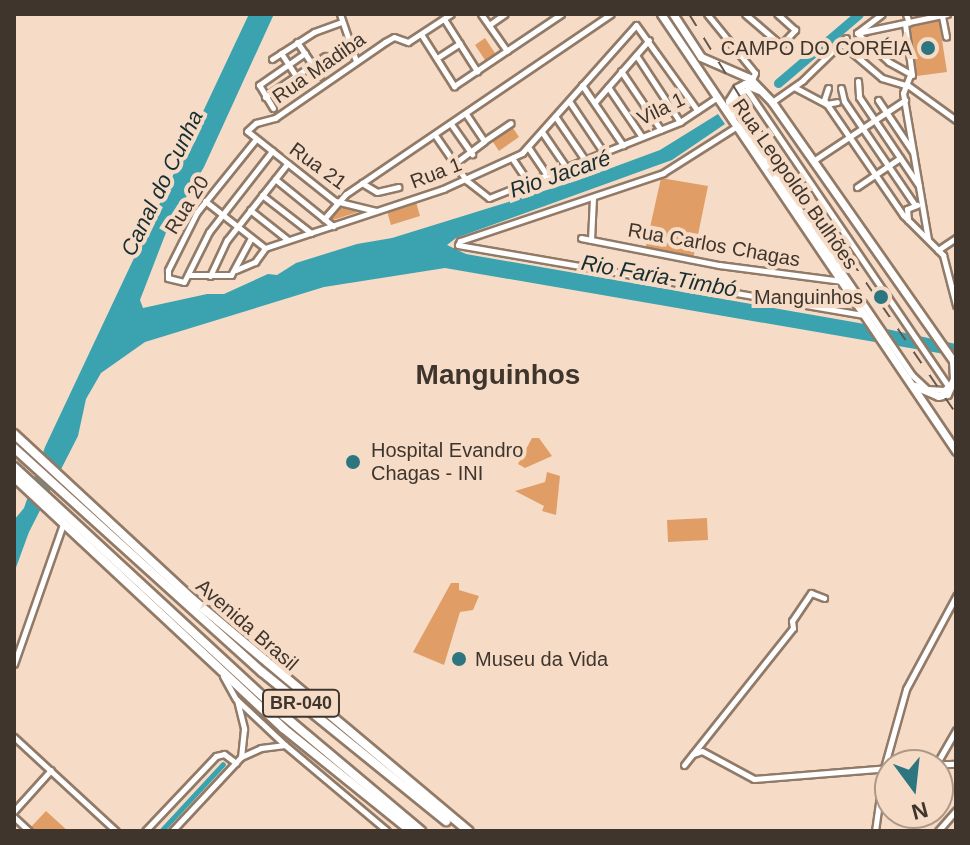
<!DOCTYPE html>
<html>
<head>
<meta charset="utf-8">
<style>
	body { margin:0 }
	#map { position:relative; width:970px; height:845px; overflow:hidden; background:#f6dcc7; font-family:Helvetica,sans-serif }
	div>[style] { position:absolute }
	.green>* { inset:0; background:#e09e66 }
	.water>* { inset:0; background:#3ba2af }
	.canal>* { height:5px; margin:-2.5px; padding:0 2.5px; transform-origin:2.5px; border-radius:2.5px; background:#3ba2af }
	.river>* { height:9px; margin:-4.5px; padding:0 4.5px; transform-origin:4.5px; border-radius:4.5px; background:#3ba2af }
	.roads { filter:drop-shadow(2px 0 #917a67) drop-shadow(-2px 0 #917a67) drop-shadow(0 2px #917a67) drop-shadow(0 -2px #917a67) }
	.minor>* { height:5px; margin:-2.5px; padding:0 2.5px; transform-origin:2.5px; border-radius:2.5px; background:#fff }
	.major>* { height:7px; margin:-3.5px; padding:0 3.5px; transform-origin:3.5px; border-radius:3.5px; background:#fff }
	.highway>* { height:8px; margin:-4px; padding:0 4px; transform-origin:4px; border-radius:4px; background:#fff }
	.rail>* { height:2px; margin-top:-1px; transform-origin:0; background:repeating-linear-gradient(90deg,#63564c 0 14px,transparent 0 28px) }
	.dots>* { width:22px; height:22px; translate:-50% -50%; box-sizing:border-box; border:4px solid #f6dcc7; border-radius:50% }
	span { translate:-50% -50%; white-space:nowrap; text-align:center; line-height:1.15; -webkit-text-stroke:8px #f6dcc7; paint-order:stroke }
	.shield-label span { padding:2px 6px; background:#f6dcc7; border:2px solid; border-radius:6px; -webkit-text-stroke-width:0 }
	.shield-label { font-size:18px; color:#3f352d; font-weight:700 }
	.poi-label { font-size:20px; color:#3f352d }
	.right { translate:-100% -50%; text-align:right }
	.left { translate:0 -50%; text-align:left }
	.street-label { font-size:20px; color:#3f352d }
	.water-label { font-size:22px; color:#172e31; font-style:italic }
	.district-label { font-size:28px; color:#3f352d; font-weight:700 }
	.frame { position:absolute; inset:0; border:16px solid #3f352d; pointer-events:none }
	.north { position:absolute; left:874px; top:749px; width:80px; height:80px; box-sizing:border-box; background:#f6dcc7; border:2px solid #ad9989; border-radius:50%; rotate:165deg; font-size:22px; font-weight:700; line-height:32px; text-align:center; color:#3f352d }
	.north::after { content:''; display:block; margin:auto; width:28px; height:36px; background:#2d757f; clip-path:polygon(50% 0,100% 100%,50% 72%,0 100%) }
</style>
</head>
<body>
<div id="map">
	<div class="green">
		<div style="clip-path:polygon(939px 21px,947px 72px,917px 76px,910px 25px)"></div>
		<div style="clip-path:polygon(485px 38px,497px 56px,487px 63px,475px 45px)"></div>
		<div style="clip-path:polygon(511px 125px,519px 137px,499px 151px,491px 139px)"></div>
		<div style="clip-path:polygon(661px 178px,708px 186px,693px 259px,645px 250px)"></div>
		<div style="clip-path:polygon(416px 202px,420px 216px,391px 225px,387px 211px)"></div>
		<div style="clip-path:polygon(341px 205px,363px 209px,364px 210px,330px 221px,329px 216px)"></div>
		<div style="clip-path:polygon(532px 438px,539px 438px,552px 456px,525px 468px,518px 464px)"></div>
		<div style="clip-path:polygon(547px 472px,560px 476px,556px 515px,542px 511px,544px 506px,515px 491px,545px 482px)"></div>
		<div style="clip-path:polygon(707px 518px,708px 540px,668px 542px,667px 520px)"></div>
		<div style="clip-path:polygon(451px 583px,459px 583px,459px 590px,479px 596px,473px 610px,460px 612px,444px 665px,413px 652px)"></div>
		<div style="clip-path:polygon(46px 811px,68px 831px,35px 831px,31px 827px)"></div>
	</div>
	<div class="water">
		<div style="clip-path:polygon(249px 14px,274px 14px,204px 167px,167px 230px,140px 300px,143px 308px,207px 294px,224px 294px,268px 274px,277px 275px,296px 263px,357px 244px,392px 238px,576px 181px,660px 150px,718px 114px,725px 124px,672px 160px,456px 238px,447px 245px,466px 254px,859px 323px,956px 344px,956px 356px,445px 268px,324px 287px,145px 342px,101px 373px,86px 399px,78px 436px,29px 532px,14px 573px,14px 520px,24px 508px,45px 447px)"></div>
	</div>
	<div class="canal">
		<div style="left:161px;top:831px;width:91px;rotate:-47.2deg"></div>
	</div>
	<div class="river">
		<div style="left:778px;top:83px;width:106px;rotate:-40.4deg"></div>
	</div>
	<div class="roads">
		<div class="minor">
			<div style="left:340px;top:14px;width:50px;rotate:71.2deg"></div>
			<div style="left:481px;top:14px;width:45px;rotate:54.9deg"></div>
			<div style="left:707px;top:14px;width:76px;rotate:50.9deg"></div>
			<div style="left:755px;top:73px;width:8px;rotate:113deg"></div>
			<div style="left:745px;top:14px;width:48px;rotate:40.7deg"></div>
			<div style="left:781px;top:45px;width:21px;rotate:-47deg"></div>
			<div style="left:795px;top:30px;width:24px;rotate:-138deg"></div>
			<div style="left:906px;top:14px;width:9px;rotate:72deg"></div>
			<div style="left:942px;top:16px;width:21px;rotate:79deg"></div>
			<div style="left:444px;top:19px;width:62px;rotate:57.6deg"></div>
			<div style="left:489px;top:25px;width:19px;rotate:-35deg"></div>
			<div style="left:857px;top:33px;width:43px;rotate:42.2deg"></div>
			<div style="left:889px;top:62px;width:26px;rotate:29deg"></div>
			<div style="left:912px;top:75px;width:51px;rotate:-97.8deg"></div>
			<div style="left:857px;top:33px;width:92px;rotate:-11.9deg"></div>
			<div style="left:857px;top:33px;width:31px;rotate:-37deg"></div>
			<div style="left:421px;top:34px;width:62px;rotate:57.6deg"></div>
			<div style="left:454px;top:86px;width:129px;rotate:-33.9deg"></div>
			<div style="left:297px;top:42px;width:41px;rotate:55.9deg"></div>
			<div style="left:841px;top:43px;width:54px;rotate:40.5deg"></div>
			<div style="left:882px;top:78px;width:28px;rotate:17deg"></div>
			<div style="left:909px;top:86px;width:58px;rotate:35.9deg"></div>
			<div style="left:281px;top:53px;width:27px;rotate:57deg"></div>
			<div style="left:636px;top:55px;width:80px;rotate:56.7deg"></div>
			<div style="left:437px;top:58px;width:27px;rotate:-33deg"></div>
			<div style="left:272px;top:59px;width:50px;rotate:-32.7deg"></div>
			<div style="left:314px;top:32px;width:30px;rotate:-20deg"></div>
			<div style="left:621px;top:71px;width:71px;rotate:55.9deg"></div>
			<div style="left:910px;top:75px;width:19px;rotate:111deg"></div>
			<div style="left:903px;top:93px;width:148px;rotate:80.3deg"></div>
			<div style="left:858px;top:81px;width:16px;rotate:86deg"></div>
			<div style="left:859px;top:97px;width:107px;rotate:56deg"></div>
			<div style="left:582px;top:85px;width:73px;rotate:55.7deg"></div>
			<div style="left:608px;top:87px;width:60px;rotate:55.8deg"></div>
			<div style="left:794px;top:87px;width:36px;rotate:28deg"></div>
			<div style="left:826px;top:104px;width:11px;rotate:-10deg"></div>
			<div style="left:828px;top:88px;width:13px;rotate:108deg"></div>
			<div style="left:824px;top:100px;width:140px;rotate:55.5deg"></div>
			<div style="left:903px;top:215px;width:57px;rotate:45deg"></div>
			<div style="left:943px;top:255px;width:52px;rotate:75.4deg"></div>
			<div style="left:841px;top:88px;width:13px;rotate:77deg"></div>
			<div style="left:844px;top:101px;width:126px;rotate:55.7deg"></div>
			<div style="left:747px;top:90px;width:358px;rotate:55.8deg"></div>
			<div style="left:948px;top:386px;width:6px;rotate:135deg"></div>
			<div style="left:944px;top:390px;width:17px;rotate:-177deg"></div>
			<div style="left:927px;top:389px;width:21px;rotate:-137deg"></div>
			<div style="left:912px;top:375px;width:301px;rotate:-124.2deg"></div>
			<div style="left:743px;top:126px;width:25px;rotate:-116deg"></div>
			<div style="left:732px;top:103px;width:11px;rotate:-63deg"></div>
			<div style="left:737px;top:93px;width:10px;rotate:-17deg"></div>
			<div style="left:265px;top:97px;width:73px;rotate:-34.3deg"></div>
			<div style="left:878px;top:100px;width:63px;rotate:56.1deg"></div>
			<div style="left:569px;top:101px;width:63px;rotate:56.1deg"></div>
			<div style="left:595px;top:102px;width:82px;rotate:-48.9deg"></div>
			<div style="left:772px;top:102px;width:38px;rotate:-35deg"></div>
			<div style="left:803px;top:80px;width:60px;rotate:-44.3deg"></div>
			<div style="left:273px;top:108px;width:27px;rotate:-121deg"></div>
			<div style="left:259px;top:85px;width:56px;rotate:-34.8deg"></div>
			<div style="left:466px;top:114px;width:32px;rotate:56deg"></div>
			<div style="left:484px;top:141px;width:32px;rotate:-34deg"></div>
			<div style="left:555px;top:116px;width:53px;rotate:55.7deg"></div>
			<div style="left:451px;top:124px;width:37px;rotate:55deg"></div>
			<div style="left:542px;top:132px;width:42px;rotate:55.6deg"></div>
			<div style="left:435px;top:135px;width:55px;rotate:55.4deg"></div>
			<div style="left:466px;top:180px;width:29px;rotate:38deg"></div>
			<div style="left:489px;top:198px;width:206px;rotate:-21.7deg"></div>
			<div style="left:680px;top:122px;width:43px;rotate:-33.7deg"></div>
			<div style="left:256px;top:139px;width:94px;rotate:128.9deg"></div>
			<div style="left:197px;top:212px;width:65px;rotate:116.6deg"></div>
			<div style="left:168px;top:270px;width:8px;rotate:90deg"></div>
			<div style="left:168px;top:278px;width:16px;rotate:14deg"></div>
			<div style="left:184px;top:282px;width:56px;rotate:-63.4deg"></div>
			<div style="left:209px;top:232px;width:103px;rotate:-52.1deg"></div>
			<div style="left:528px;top:147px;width:34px;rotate:56deg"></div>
			<div style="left:512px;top:158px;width:29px;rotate:56deg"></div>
			<div style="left:816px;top:159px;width:107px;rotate:-33.5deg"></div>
			<div style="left:454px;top:164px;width:38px;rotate:-37deg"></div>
			<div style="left:275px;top:179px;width:75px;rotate:39deg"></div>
			<div style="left:362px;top:183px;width:17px;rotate:31deg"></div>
			<div style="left:377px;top:192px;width:22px;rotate:-13deg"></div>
			<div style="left:857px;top:187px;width:52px;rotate:-34deg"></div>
			<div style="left:262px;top:195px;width:62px;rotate:37.8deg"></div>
			<div style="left:205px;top:201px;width:76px;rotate:38.1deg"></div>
			<div style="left:265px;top:248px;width:188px;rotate:-18.3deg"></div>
			<div style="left:443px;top:189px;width:87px;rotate:-24.5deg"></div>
			<div style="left:522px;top:153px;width:171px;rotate:-48.3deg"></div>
			<div style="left:636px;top:25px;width:105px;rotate:54.3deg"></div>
			<div style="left:250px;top:210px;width:48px;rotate:38.3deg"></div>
			<div style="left:376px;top:211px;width:42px;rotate:-166.3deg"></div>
			<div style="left:335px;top:201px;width:112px;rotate:-141.5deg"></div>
			<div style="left:247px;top:131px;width:12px;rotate:-42deg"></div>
			<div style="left:256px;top:123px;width:20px;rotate:-15deg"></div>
			<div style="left:275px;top:118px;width:134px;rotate:-34.6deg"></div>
			<div style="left:385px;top:42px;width:10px;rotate:-29deg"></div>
			<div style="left:394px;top:37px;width:15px;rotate:20deg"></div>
			<div style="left:408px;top:42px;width:51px;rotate:-33.1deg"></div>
			<div style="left:324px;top:219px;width:33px;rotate:-49deg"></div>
			<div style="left:346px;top:194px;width:320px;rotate:-34.2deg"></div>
			<div style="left:908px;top:220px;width:11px;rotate:-95deg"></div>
			<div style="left:907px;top:209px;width:11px;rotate:-22deg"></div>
			<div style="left:581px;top:238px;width:141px;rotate:11.1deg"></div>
			<div style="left:719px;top:265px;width:124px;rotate:7.4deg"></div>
			<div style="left:591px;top:240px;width:42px;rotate:-87.3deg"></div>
			<div style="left:458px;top:245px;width:412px;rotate:9.8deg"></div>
			<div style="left:458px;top:245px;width:4px;rotate:-63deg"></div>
			<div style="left:460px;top:241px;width:214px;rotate:-18.5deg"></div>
			<div style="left:663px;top:173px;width:88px;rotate:-32.4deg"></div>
			<div style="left:938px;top:250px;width:22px;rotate:-34deg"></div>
			<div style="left:236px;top:270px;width:21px;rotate:-23deg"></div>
			<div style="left:255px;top:262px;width:17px;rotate:-54deg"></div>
			<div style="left:188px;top:275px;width:43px"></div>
			<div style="left:231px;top:275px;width:42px;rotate:-61.6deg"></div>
			<div style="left:210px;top:276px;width:40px;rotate:-65deg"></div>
			<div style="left:227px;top:240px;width:97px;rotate:-51.7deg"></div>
			<div style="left:14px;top:664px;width:148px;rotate:-70.7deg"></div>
			<div style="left:223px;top:676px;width:26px;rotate:61deg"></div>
			<div style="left:236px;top:699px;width:67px;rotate:43.2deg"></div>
			<div style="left:285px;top:745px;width:133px;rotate:40.1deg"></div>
			<div style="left:237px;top:700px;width:30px;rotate:76deg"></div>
			<div style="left:244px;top:729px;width:28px;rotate:96deg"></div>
			<div style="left:14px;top:737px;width:139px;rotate:42.7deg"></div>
			<div style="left:693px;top:754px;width:9px;rotate:-18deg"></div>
			<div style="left:702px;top:751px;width:59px;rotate:28.3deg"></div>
			<div style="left:754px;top:779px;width:136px;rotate:-4.6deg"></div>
			<div style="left:937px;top:763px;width:38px;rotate:-60deg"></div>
			<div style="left:684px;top:765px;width:175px;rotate:-51.5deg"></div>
			<div style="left:793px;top:628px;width:7px;rotate:-98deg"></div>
			<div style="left:792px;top:621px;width:34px;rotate:-56deg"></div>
			<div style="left:811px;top:593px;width:14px;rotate:21deg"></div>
			<div style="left:922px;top:765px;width:34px;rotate:-2deg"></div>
			<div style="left:14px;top:811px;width:55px;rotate:-47.9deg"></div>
			<div style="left:14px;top:817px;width:21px;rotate:43deg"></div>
			<div style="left:145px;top:831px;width:103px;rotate:-46.6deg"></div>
			<div style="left:216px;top:756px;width:8px;rotate:-14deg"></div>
			<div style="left:224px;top:754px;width:15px;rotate:37deg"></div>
			<div style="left:172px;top:831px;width:101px;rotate:-47deg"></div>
			<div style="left:241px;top:757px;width:22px;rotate:-24deg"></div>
			<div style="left:261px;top:748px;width:24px;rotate:-7deg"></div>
			<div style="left:875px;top:831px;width:64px;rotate:-81.9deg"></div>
			<div style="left:884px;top:768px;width:82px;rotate:-74.4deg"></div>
			<div style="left:906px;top:689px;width:106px;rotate:-61.7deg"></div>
			<div style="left:938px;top:831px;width:28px;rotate:-49deg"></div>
		</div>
		<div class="major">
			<div style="left:661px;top:14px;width:527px;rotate:55.98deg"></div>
			<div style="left:673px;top:14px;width:51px;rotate:56.9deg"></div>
			<div style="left:701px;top:57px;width:52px;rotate:23.6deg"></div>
			<div style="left:749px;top:78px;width:33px;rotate:46deg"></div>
			<div style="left:772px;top:102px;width:321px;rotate:55deg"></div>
			<div style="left:732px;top:116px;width:15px;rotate:-101deg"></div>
			<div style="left:729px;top:101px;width:15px;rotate:-58deg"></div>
			<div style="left:737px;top:88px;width:9px;rotate:-27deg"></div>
			<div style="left:745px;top:84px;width:15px;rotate:23deg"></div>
			<div style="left:915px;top:386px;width:25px;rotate:23deg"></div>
			<div style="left:938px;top:396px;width:9px;rotate:-13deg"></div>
			<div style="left:947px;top:394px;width:17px;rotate:-65deg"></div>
			<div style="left:954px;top:379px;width:17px;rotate:-93deg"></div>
		</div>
		<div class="highway">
			<div style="left:14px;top:434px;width:243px;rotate:42.8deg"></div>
			<div style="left:192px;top:599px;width:361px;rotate:40deg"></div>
			<div style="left:14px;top:448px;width:334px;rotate:42.1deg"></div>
			<div style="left:262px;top:672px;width:237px;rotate:39deg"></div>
			<div style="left:14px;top:467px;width:367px;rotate:42.7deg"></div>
			<div style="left:284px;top:716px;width:179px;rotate:40deg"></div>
			<div style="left:14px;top:477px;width:368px;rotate:43deg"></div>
			<div style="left:283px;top:728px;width:164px;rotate:38.8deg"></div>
		</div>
	</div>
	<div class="rail">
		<div style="left:689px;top:14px;width:126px;rotate:58.3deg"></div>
		<div style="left:755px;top:121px;width:354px;rotate:55.5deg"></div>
	</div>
	<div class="dots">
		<div style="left:928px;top:48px;background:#2d757f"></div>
		<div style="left:881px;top:297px;background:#2d757f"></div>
		<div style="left:353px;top:462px;background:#2d757f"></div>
		<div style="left:459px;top:659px;background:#2d757f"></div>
	</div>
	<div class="shield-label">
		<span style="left:301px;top:703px">BR-040</span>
	</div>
	<div class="poi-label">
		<span class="right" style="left:912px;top:48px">CAMPO DO CORÉIA</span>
		<span class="right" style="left:863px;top:297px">Manguinhos</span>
		<span class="left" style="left:371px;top:462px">Hospital Evandro<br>Chagas - INI</span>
		<span class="left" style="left:475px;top:659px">Museu da Vida</span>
	</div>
	<div class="street-label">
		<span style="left:319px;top:68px;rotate:-35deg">Rua Madiba</span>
		<span style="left:661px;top:109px;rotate:-26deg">Vila 1</span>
		<span style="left:318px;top:166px;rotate:36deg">Rua 21</span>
		<span style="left:436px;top:173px;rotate:-21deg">Rua 1</span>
		<span style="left:795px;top:184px;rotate:55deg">Rua Leopoldo Bulhões</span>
		<span style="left:187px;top:205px;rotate:-58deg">Rua 20</span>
		<span style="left:714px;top:245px;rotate:10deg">Rua Carlos Chagas</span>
		<span style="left:247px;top:625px;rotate:41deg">Avenida Brasil</span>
	</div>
	<div class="water-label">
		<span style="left:560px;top:174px;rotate:-19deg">Rio Jacaré</span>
		<span style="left:162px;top:183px;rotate:-64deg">Canal do Cunha</span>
		<span style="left:659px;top:276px;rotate:10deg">Rio Faria-Timbó</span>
	</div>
	<div class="district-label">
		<span style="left:498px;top:375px">Manguinhos</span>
	</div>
	<div class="frame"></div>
	<div class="north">N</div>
</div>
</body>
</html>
